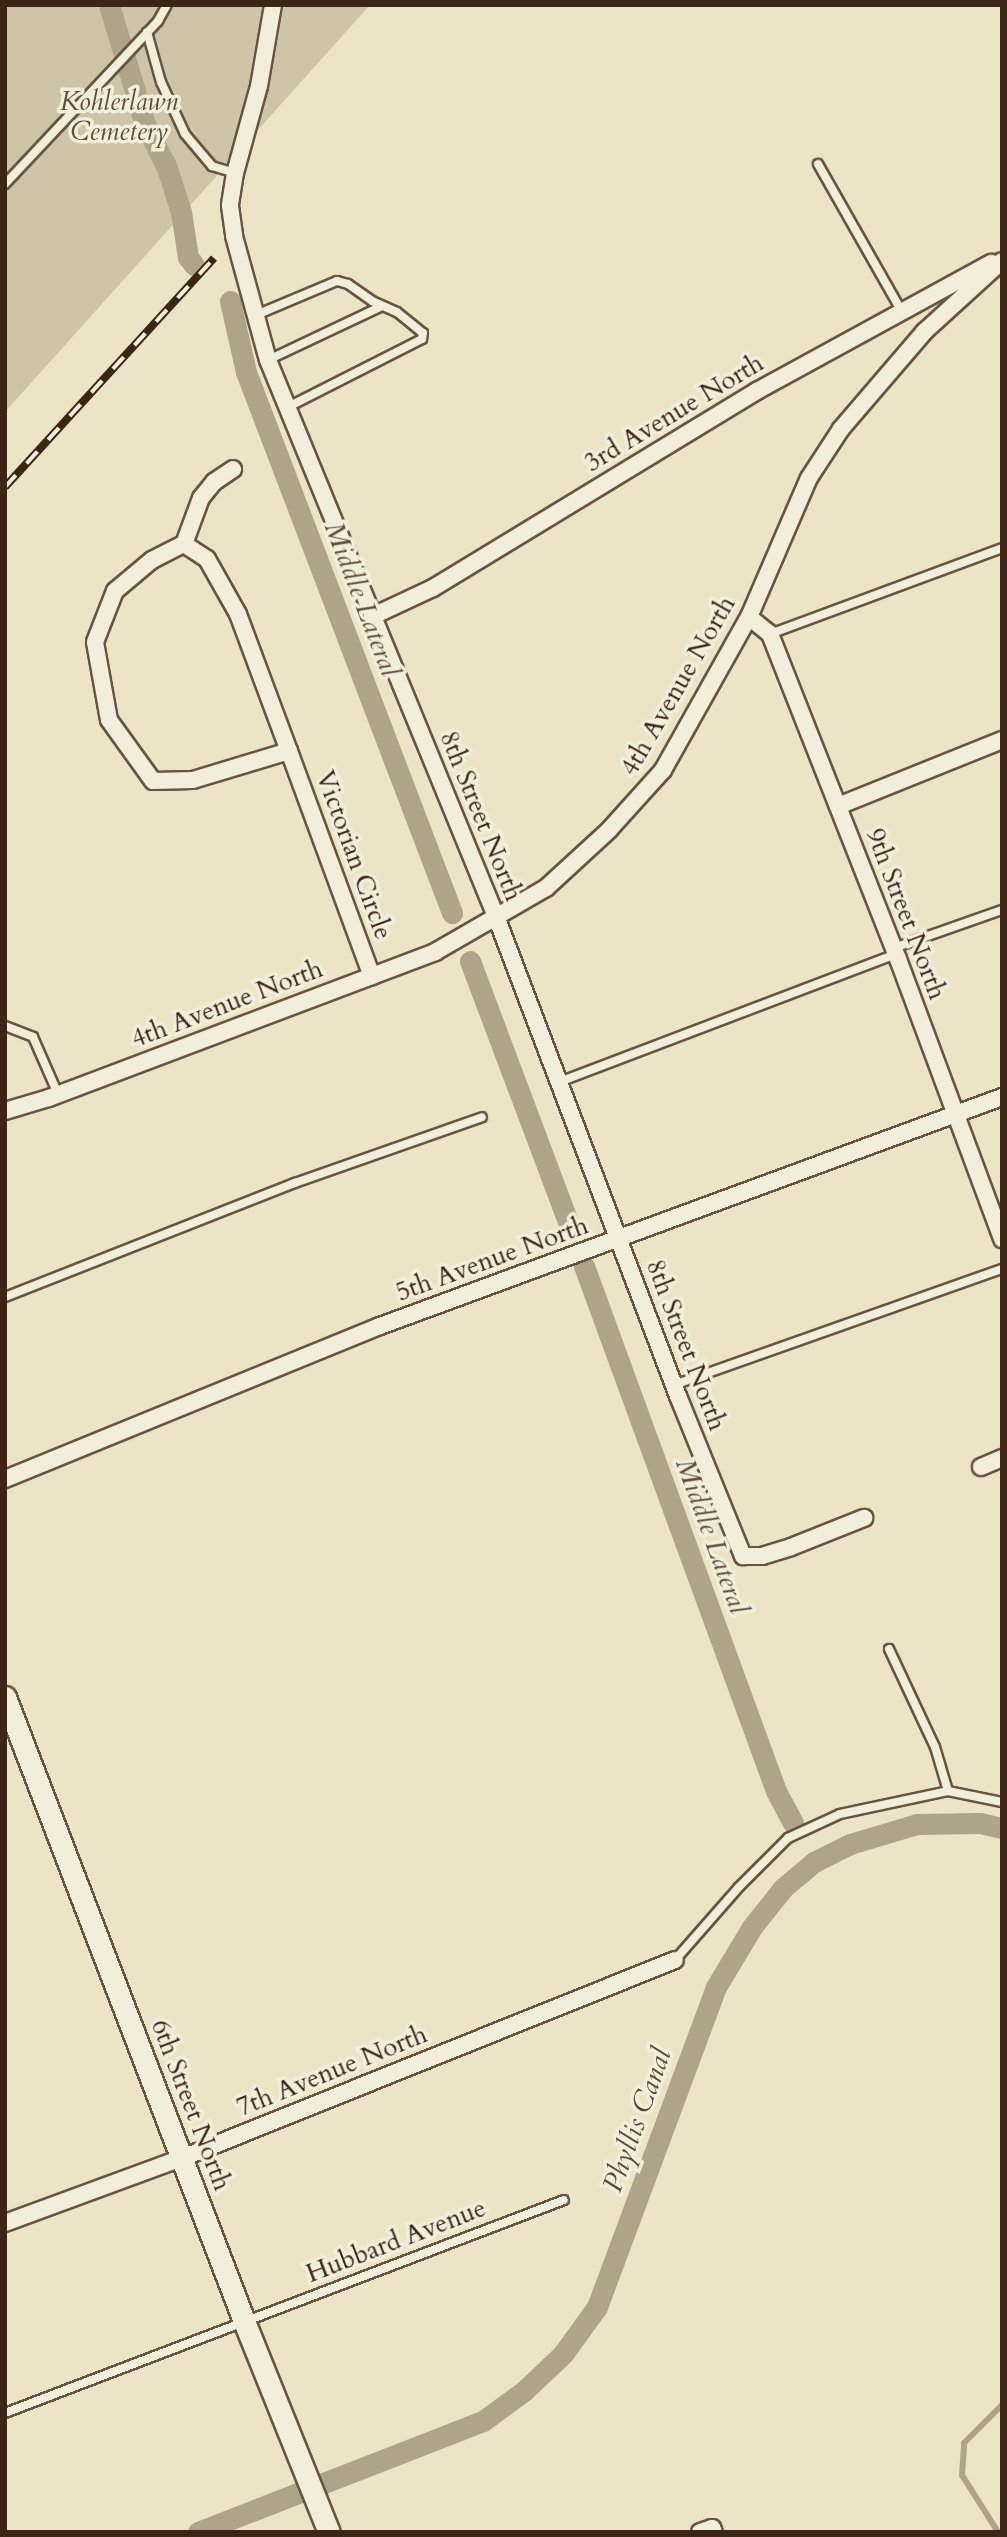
<!DOCTYPE html>
<html>
<head>
<meta charset="utf-8">
<style>
	body { margin:0 }
	#map { position:relative; width:1007px; height:2537px; overflow:hidden; background:#ede4c7; font-family:Cardo,serif }
	div>[style] { position:absolute }
	.green>* { inset:0; background:#cfc4a9 }
	.stream>* { height:6px; margin:-3px; padding:0 3px; transform-origin:3px; border-radius:3px; background:#b0a38b }
	.canal>* { height:21px; margin:-10.5px; padding:0 10.5px; transform-origin:10.5px; border-radius:10.5px; background:#b0a38b }
	.roads { filter:drop-shadow(2px 0 #675543) drop-shadow(-2px 0 #675543) drop-shadow(0 2px #675543) drop-shadow(0 -2px #675543) }
	.service>* { height:8px; margin:-4px; padding:0 4px; transform-origin:4px; border-radius:4px; background:#f3eddb }
	.minor>* { height:16px; margin:-8px; padding:0 8px; transform-origin:8px; border-radius:8px; background:#f3eddb }
	.tertiary>* { height:21px; margin:-10.5px; padding:0 10.5px; transform-origin:10.5px; border-radius:10.5px; background:#f3eddb }
	.rail>* { height:8px; margin-top:-4px; transform-origin:0; background:repeating-linear-gradient(90deg,#f3eddb 0 16px,#3a2517 0 32px); box-sizing:border-box; border-block:2px solid #3a2517 }
	span { translate:-50% -50%; white-space:nowrap; text-align:center; line-height:1.15; -webkit-text-stroke:7px #f3eddb; paint-order:stroke }
	.park-label { font-size:26px; color:#5f4d3c; font-style:italic }
	.street-label { font-size:26px; color:#3a2517 }
	.water-label { font-size:28px; color:#5d4b3a; font-style:italic }
	.frame { position:absolute; inset:0; border:7px solid #3a2517; pointer-events:none }
</style>
</head>
<body>
<div id="map">
	<div class="green">
		<div style="clip-path:polygon(5px 5px,370px 5px,5px 412px)"></div>
	</div>
	<div class="stream">
		<div style="left:998px;top:2532px;width:67px;rotate:-122.3deg"></div>
		<div style="left:962px;top:2475px;width:32px;rotate:-86deg"></div>
		<div style="left:964px;top:2443px;width:54px;rotate:-45deg"></div>
	</div>
	<div class="canal">
		<div style="left:109px;top:5px;width:124px;rotate:73.2deg"></div>
		<div style="left:145px;top:124px;width:49px;rotate:63.4deg"></div>
		<div style="left:167px;top:168px;width:46px;rotate:72.3deg"></div>
		<div style="left:181px;top:212px;width:46px;rotate:81.2deg"></div>
		<div style="left:188px;top:257px;width:10px;rotate:53deg"></div>
		<div style="left:230px;top:301px;width:73px;rotate:77.3deg"></div>
		<div style="left:246px;top:372px;width:579px;rotate:69.15deg"></div>
		<div style="left:470px;top:961px;width:287px;rotate:69.4deg"></div>
		<div style="left:584px;top:1266px;width:559px;rotate:69.91deg"></div>
		<div style="left:776px;top:1791px;width:36px;rotate:62deg"></div>
		<div style="left:198px;top:2532px;width:306px;rotate:-21.3deg"></div>
		<div style="left:483px;top:2421px;width:51px;rotate:-36.2deg"></div>
		<div style="left:524px;top:2391px;width:54px;rotate:-43.5deg"></div>
		<div style="left:563px;top:2354px;width:58px;rotate:-54.1deg"></div>
		<div style="left:597px;top:2307px;width:341px;rotate:-69.6deg"></div>
		<div style="left:716px;top:1987px;width:70px;rotate:-59deg"></div>
		<div style="left:752px;top:1927px;width:50px;rotate:-51.5deg"></div>
		<div style="left:783px;top:1888px;width:40px;rotate:-40deg"></div>
		<div style="left:814px;top:1862px;width:40px;rotate:-26.6deg"></div>
		<div style="left:850px;top:1844px;width:70px;rotate:-16.6deg"></div>
		<div style="left:917px;top:1824px;width:63px;rotate:-0.9deg"></div>
		<div style="left:980px;top:1823px;width:23px;rotate:13deg"></div>
	</div>
	<div class="roads">
		<div class="service">
			<div style="left:147px;top:32px;width:52px;rotate:74.4deg"></div>
			<div style="left:161px;top:82px;width:57px;rotate:65.2deg"></div>
			<div style="left:185px;top:134px;width:42px;rotate:49.8deg"></div>
			<div style="left:212px;top:166px;width:24px;rotate:17deg"></div>
			<div style="left:818px;top:164px;width:170px;rotate:60.4deg"></div>
			<div style="left:5px;top:184px;width:224px;rotate:-46.8deg"></div>
			<div style="left:158px;top:21px;width:18px;rotate:-61deg"></div>
			<div style="left:256px;top:315px;width:88px;rotate:-22.8deg"></div>
			<div style="left:337px;top:281px;width:11px;rotate:15deg"></div>
			<div style="left:348px;top:284px;width:29px;rotate:35deg"></div>
			<div style="left:372px;top:301px;width:27px;rotate:24deg"></div>
			<div style="left:397px;top:312px;width:33px;rotate:39deg"></div>
			<div style="left:423px;top:333px;width:6px;rotate:99deg"></div>
			<div style="left:422px;top:339px;width:150px;rotate:153.1deg"></div>
			<div style="left:268px;top:360px;width:126px;rotate:-25.3deg"></div>
			<div style="left:770px;top:634px;width:247px;rotate:-20.3deg"></div>
			<div style="left:894px;top:948px;width:114px;rotate:-19.4deg"></div>
			<div style="left:5px;top:1026px;width:30px;rotate:21deg"></div>
			<div style="left:33px;top:1037px;width:62px;rotate:66.3deg"></div>
			<div style="left:559px;top:1082px;width:360px;rotate:-20.8deg"></div>
			<div style="left:5px;top:1297px;width:312px;rotate:-21.5deg"></div>
			<div style="left:295px;top:1183px;width:198px;rotate:-19.4deg"></div>
			<div style="left:674px;top:1385px;width:348px;rotate:-19.5deg"></div>
			<div style="left:889px;top:1649px;width:108px;rotate:64.9deg"></div>
			<div style="left:935px;top:1747px;width:46px;rotate:73.5deg"></div>
			<div style="left:675px;top:1960px;width:97px;rotate:-48.8deg"></div>
			<div style="left:739px;top:1887px;width:69px;rotate:-45deg"></div>
			<div style="left:788px;top:1838px;width:57px;rotate:-24.8deg"></div>
			<div style="left:840px;top:1814px;width:110px;rotate:-12deg"></div>
			<div style="left:948px;top:1791px;width:55px;rotate:11.5deg"></div>
			<div style="left:5px;top:2413px;width:598px;rotate:-20.86deg"></div>
		</div>
		<div class="minor">
			<div style="left:273px;top:5px;width:82px;rotate:99.8deg"></div>
			<div style="left:259px;top:86px;width:90px;rotate:105.4deg"></div>
			<div style="left:235px;top:173px;width:33px;rotate:99deg"></div>
			<div style="left:230px;top:206px;width:30px;rotate:82deg"></div>
			<div style="left:234px;top:236px;width:129px;rotate:74.7deg"></div>
			<div style="left:268px;top:360px;width:604px;rotate:67.72deg"></div>
			<div style="left:497px;top:919px;width:510px;rotate:69.22deg"></div>
			<div style="left:678px;top:1396px;width:173px;rotate:67.9deg"></div>
			<div style="left:743px;top:1556px;width:19px"></div>
			<div style="left:762px;top:1556px;width:30px;rotate:-17deg"></div>
			<div style="left:791px;top:1547px;width:79px;rotate:-21.7deg"></div>
			<div style="left:184px;top:544px;width:27px;rotate:33deg"></div>
			<div style="left:207px;top:559px;width:63px;rotate:60.6deg"></div>
			<div style="left:238px;top:614px;width:146px;rotate:69.6deg"></div>
			<div style="left:289px;top:751px;width:100px;rotate:163.2deg"></div>
			<div style="left:193px;top:780px;width:40px;rotate:178.6deg"></div>
			<div style="left:153px;top:781px;width:75px;rotate:-125.8deg"></div>
			<div style="left:109px;top:720px;width:79px;rotate:-100.2deg"></div>
			<div style="left:95px;top:642px;width:55px;rotate:-68.6deg"></div>
			<div style="left:115px;top:591px;width:48px;rotate:-40deg"></div>
			<div style="left:152px;top:560px;width:36px;rotate:-27deg"></div>
			<div style="left:184px;top:544px;width:49px;rotate:-69.7deg"></div>
			<div style="left:201px;top:498px;width:21px;rotate:-51deg"></div>
			<div style="left:214px;top:482px;width:23px;rotate:-34deg"></div>
			<div style="left:373px;top:616px;width:66px;rotate:-25deg"></div>
			<div style="left:433px;top:588px;width:379px;rotate:-31.3deg"></div>
			<div style="left:757px;top:391px;width:267px;rotate:-28.7deg"></div>
			<div style="left:749px;top:617px;width:27px;rotate:39deg"></div>
			<div style="left:770px;top:634px;width:349px;rotate:68.5deg"></div>
			<div style="left:898px;top:959px;width:299px;rotate:69.6deg"></div>
			<div style="left:289px;top:751px;width:240px;rotate:69.8deg"></div>
			<div style="left:838px;top:806px;width:177px;rotate:-21.9deg"></div>
			<div style="left:5px;top:1111px;width:46px;rotate:-16.5deg"></div>
			<div style="left:49px;top:1098px;width:413px;rotate:-20.7deg"></div>
			<div style="left:435px;top:952px;width:128px;rotate:-30deg"></div>
			<div style="left:546px;top:888px;width:86px;rotate:-42.6deg"></div>
			<div style="left:609px;top:830px;width:81px;rotate:-48deg"></div>
			<div style="left:663px;top:770px;width:176px;rotate:-60.7deg"></div>
			<div style="left:749px;top:617px;width:151px;rotate:-66.7deg"></div>
			<div style="left:809px;top:478px;width:59px;rotate:-56.9deg"></div>
			<div style="left:841px;top:429px;width:128px;rotate:-49.4deg"></div>
			<div style="left:924px;top:332px;width:105px;rotate:-42.3deg"></div>
			<div style="left:981px;top:1467px;width:23px;rotate:-23deg"></div>
			<div style="left:5px;top:1479px;width:405px;rotate:-22.2deg"></div>
			<div style="left:380px;top:1326px;width:663px;rotate:-20.21deg"></div>
			<div style="left:5px;top:2223px;width:189px;rotate:-20.2deg"></div>
			<div style="left:182px;top:2158px;width:531px;rotate:-21.88deg"></div>
			<div style="left:700px;top:2532px;width:13px;rotate:-18deg"></div>
			<div style="left:712px;top:2528px;width:4px;rotate:63deg"></div>
		</div>
		<div class="tertiary">
			<div style="left:5px;top:1697px;width:668px;rotate:69.04deg"></div>
			<div style="left:244px;top:2321px;width:227px;rotate:68.1deg"></div>
		</div>
	</div>
	<div class="rail">
		<div style="left:5px;top:487px;width:310px;rotate:-47.6deg"></div>
	</div>
	<div class="park-label">
		<span style="left:119px;top:117px">Kohlerlawn<br>Cemetery</span>
	</div>
	<div class="street-label">
		<span style="left:674px;top:413px;rotate:-31deg">3rd Avenue North</span>
		<span style="left:678px;top:686px;rotate:-60deg">4th Avenue North</span>
		<span style="left:481px;top:816px;rotate:68deg">8th Street North</span>
		<span style="left:354px;top:855px;rotate:70deg">Victorian Circle</span>
		<span style="left:906px;top:914px;rotate:69deg">9th Street North</span>
		<span style="left:227px;top:1004px;rotate:-21deg">4th Avenue North</span>
		<span style="left:492px;top:1259px;rotate:-20deg">5th Avenue North</span>
		<span style="left:686px;top:1345px;rotate:69deg">8th Street North</span>
		<span style="left:332px;top:2071px;rotate:-22deg">7th Avenue North</span>
		<span style="left:191px;top:2105px;rotate:69deg">6th Street North</span>
		<span style="left:396px;top:2241px;rotate:-21deg">Hubbard Avenue</span>
	</div>
	<div class="water-label">
		<span style="left:362px;top:599px;rotate:69deg">Middle Lateral</span>
		<span style="left:712px;top:1536px;rotate:70deg">Middle Lateral</span>
		<span style="left:637px;top:2120px;rotate:-70deg">Phyllis Canal</span>
	</div>
	<div class="frame"></div>
</div>
</body>
</html>
